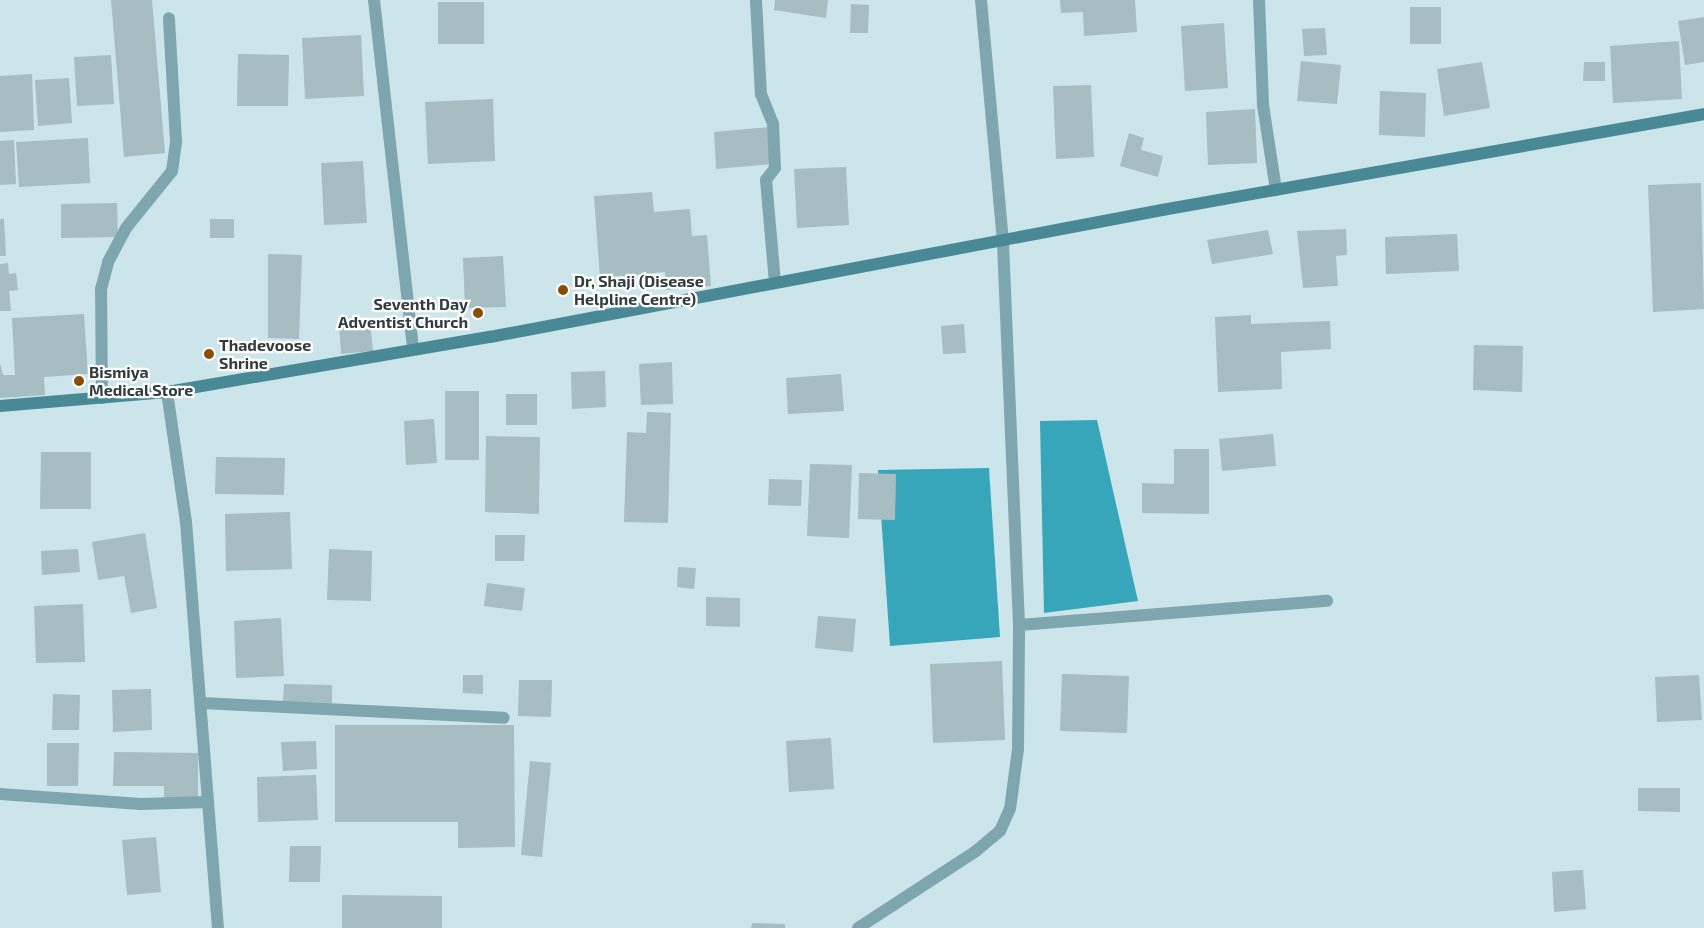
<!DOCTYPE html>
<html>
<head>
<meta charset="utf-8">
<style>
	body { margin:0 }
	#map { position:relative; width:1704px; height:928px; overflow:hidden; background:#cce5ea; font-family:"Exo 2",sans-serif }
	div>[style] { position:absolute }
	.water>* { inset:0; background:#38a6ba }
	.building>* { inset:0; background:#a6bdc2 }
	.service>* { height:12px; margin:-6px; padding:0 6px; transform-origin:6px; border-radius:6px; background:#7ea6ae }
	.minor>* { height:12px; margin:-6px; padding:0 6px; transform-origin:6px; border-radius:6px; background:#7ea6ae }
	.secondary>* { height:12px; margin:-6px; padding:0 6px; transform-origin:6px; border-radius:6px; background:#498996 }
	.dots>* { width:14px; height:14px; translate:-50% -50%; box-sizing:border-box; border:2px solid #fff; border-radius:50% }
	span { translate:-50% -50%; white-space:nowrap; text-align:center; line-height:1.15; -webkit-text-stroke:4.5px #fff; paint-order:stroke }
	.poi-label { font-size:16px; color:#323b3d; font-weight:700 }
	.left { translate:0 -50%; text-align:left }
	.right { translate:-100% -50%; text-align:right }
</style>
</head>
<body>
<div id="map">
	<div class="water">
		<div style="clip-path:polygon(1097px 420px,1138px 601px,1044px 613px,1040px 421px)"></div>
		<div style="clip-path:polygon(989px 468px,1000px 637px,890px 646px,878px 470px)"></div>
	</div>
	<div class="building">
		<div style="clip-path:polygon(111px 0,152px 0,165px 153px,124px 157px)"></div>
		<div style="clip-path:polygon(775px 0,828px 0,826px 18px,774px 10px)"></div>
		<div style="clip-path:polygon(1060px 0,1135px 0,1137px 32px,1084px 36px,1083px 12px,1061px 13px)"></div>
		<div style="clip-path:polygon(438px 2px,484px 2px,484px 44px,438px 44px)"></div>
		<div style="clip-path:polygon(851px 4px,869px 5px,868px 33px,850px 33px)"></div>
		<div style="clip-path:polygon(1410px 7px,1441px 7px,1441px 44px,1410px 44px)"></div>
		<div style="clip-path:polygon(1704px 17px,1704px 62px,1685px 65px,1678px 21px)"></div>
		<div style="clip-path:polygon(1224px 23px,1228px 88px,1185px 91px,1181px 26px)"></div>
		<div style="clip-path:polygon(1325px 28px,1327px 55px,1304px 56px,1302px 29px)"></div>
		<div style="clip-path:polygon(361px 35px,364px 96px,305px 99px,302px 38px)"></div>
		<div style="clip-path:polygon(1679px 41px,1682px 99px,1613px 103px,1610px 46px)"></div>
		<div style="clip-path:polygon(238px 54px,289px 55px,288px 106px,237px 106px)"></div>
		<div style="clip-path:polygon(111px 55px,114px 104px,77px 106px,74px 57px)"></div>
		<div style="clip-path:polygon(1301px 61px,1341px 65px,1337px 104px,1297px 101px)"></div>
		<div style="clip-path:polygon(1482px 62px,1490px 108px,1444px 116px,1437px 69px)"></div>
		<div style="clip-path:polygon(1584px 62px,1605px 62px,1605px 81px,1583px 81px)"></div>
		<div style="clip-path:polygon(32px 74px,34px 130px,0 132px,0 76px)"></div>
		<div style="clip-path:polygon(69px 78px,72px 123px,38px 126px,35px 80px)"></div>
		<div style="clip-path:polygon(1091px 85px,1094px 157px,1056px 159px,1053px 86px)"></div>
		<div style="clip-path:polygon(1380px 91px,1426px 93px,1425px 137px,1379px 135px)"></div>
		<div style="clip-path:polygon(493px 99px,495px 161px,428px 164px,425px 102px)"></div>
		<div style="clip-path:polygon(1255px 109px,1257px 163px,1208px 165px,1206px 112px)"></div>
		<div style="clip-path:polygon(769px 127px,772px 164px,716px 169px,714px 132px)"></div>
		<div style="clip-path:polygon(1129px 133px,1144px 138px,1141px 150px,1163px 156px,1158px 177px,1120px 166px)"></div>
		<div style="clip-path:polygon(88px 138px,90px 183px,19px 187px,16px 142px)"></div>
		<div style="clip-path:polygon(14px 140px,16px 184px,0 185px,0 141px)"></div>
		<div style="clip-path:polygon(363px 161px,367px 223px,324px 225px,321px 163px)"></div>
		<div style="clip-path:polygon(846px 167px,849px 225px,797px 228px,794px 169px)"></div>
		<div style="clip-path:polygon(1701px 183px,1704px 309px,1653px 312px,1648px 185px)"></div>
		<div style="clip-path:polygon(652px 192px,654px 212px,690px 209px,692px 236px,707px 235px,711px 286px,666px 290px,665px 272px,600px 278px,594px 196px)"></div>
		<div style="clip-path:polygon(117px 203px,118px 237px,61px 238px,61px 204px)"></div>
		<div style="clip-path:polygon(0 219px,4px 219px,6px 256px,0 256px)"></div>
		<div style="clip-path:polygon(210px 219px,234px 219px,234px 238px,210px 238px)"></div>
		<div style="clip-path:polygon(1346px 229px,1347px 255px,1336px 256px,1338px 286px,1303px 288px,1297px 231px)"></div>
		<div style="clip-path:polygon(1268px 230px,1273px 254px,1212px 264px,1207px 240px)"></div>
		<div style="clip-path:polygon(1457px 234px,1459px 271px,1386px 274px,1385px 237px)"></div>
		<div style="clip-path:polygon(268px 254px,302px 255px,299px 339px,268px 338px)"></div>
		<div style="clip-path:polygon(503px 256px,506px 307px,465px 308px,463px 258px)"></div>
		<div style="clip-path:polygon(8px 263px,9px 274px,16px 273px,18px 290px,9px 291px,11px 311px,0 311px,0 264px)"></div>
		<div style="clip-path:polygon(84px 314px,88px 374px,44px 377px,45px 395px,0 398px,0 363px,3px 375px,15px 375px,12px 318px)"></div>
		<div style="clip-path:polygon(1251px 315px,1251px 324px,1330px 321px,1331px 349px,1281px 352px,1282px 389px,1218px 392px,1215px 317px)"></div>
		<div style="clip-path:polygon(370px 321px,373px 351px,341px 354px,339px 324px)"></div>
		<div style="clip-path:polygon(964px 324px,966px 353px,943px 354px,941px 326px)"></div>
		<div style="clip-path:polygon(1474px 345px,1523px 346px,1522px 392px,1473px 390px)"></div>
		<div style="clip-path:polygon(672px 362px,673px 404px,641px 405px,639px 364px)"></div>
		<div style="clip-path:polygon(605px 371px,606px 407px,572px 409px,571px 372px)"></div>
		<div style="clip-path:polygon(841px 374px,844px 411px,788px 414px,786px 378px)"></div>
		<div style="clip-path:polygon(445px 391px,479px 391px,479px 460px,445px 460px)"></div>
		<div style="clip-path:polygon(506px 394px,537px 394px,537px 425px,506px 425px)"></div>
		<div style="clip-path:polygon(647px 412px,671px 413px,668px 523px,624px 522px,627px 432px,646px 433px)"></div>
		<div style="clip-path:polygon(434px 419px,437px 463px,406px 465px,404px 421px)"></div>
		<div style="clip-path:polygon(1273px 434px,1276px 466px,1222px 471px,1219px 439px)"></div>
		<div style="clip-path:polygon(486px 436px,540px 437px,539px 514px,485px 512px)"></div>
		<div style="clip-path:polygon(1174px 449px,1209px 449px,1209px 514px,1142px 513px,1142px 483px,1174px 484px)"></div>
		<div style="clip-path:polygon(41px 452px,91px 452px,91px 509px,40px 509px)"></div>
		<div style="clip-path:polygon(216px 457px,285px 458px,284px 495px,215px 494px)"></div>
		<div style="clip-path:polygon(810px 464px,852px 465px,849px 538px,807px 536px)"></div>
		<div style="clip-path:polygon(859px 473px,896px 474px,895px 520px,858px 519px)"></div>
		<div style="clip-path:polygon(769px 479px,802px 480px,801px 506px,768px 505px)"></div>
		<div style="clip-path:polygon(290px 512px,292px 569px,226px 571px,225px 514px)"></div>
		<div style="clip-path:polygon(145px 533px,157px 608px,131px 613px,124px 576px,98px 580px,92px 542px)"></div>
		<div style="clip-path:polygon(495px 535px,525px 535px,524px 561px,495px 561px)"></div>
		<div style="clip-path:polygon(78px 549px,80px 572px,42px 575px,41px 551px)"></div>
		<div style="clip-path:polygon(329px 549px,372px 551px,371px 601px,327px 600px)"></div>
		<div style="clip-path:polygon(678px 567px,696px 568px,694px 589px,677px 587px)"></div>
		<div style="clip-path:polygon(487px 583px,525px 588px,522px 611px,484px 606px)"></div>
		<div style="clip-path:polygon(706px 597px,740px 598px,740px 627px,706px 626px)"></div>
		<div style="clip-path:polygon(83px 604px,85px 662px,36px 663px,34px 606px)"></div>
		<div style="clip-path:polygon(818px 616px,856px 619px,853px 652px,815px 648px)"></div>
		<div style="clip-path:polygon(281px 618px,284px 676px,236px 678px,234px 621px)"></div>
		<div style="clip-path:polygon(1002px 661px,1005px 740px,933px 743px,930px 664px)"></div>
		<div style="clip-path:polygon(1062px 674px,1129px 676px,1127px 733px,1060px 731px)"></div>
		<div style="clip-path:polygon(463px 675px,483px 675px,483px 694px,463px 693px)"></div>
		<div style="clip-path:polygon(1699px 675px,1702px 720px,1657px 722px,1655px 677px)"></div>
		<div style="clip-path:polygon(519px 680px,552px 680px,551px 717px,518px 716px)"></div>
		<div style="clip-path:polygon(284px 684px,332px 685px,332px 703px,283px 702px)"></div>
		<div style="clip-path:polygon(151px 689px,152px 730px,113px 732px,112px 690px)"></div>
		<div style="clip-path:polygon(53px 694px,80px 695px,79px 730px,52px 730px)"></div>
		<div style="clip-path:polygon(335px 725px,514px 725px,515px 847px,458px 848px,458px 822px,335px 822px)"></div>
		<div style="clip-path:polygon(831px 738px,834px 789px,789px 792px,786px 741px)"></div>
		<div style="clip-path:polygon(316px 741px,317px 769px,283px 771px,281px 742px)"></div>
		<div style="clip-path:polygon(47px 743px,79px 743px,78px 786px,47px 786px)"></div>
		<div style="clip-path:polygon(114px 752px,198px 753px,198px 799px,164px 798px,164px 786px,113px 786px)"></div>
		<div style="clip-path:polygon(530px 761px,551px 763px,542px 857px,521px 855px)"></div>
		<div style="clip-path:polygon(316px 775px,318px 820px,258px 822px,257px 777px)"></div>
		<div style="clip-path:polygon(1638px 788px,1680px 788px,1680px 812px,1638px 811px)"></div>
		<div style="clip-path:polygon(156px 837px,161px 892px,127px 895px,122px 840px)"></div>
		<div style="clip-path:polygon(290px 846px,321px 846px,320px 882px,289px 882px)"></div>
		<div style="clip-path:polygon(1583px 870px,1586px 909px,1554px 912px,1552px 872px)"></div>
		<div style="clip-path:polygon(342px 895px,442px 896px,442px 928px,342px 928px)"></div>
		<div style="clip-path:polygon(752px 923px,785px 924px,785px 928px,751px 928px)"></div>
	</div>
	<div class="service">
		<div style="left:1019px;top:625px;width:309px;rotate:-4.5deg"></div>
		<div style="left:858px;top:928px;width:141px;rotate:-33.1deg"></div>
		<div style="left:976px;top:851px;width:31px;rotate:-40deg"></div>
		<div style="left:1000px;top:831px;width:24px;rotate:-66deg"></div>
		<div style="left:1010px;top:809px;width:61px;rotate:-82.4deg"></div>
		<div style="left:1018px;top:749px;width:124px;rotate:-89.5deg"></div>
		<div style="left:1019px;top:625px;width:384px;rotate:-92.4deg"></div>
	</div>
	<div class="minor">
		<div style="left:374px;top:0;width:350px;rotate:83.6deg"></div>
		<div style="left:756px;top:0;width:94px;rotate:87deg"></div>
		<div style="left:761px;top:94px;width:32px;rotate:68deg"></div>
		<div style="left:773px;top:124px;width:44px;rotate:87.4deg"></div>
		<div style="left:775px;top:168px;width:15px;rotate:127deg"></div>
		<div style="left:766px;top:180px;width:102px;rotate:85deg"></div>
		<div style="left:981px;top:0;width:242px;rotate:84.8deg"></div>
		<div style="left:1259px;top:0;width:105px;rotate:87.8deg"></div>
		<div style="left:1263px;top:105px;width:86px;rotate:81.3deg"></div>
		<div style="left:167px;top:392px;width:131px;rotate:81.7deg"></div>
		<div style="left:186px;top:522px;width:407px;rotate:85.5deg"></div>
		<div style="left:102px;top:398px;width:109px;rotate:-90.5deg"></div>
		<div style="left:101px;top:289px;width:28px;rotate:-75deg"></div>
		<div style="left:108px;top:262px;width:38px;rotate:-62deg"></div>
		<div style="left:126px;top:228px;width:73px;rotate:-51.1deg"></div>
		<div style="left:172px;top:171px;width:30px;rotate:-82deg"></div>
		<div style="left:176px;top:141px;width:123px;rotate:-93.3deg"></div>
		<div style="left:202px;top:703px;width:302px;rotate:2.8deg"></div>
		<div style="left:0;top:794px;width:141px;rotate:4.1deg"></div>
		<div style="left:141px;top:804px;width:67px;rotate:-1.7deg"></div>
	</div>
	<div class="secondary">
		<div style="left:0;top:406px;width:168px;rotate:-4.8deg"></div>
		<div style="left:167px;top:392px;width:328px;rotate:-9.7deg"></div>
		<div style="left:490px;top:337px;width:684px;rotate:-10.7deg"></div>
		<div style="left:1162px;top:210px;width:550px;rotate:-10.04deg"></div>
	</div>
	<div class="dots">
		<div style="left:563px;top:290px;background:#884d07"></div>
		<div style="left:478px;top:313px;background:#884d07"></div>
		<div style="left:209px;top:354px;background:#884d07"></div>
		<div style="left:79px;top:381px;background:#884d07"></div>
	</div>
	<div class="poi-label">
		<span class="left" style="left:574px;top:290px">Dr, Shaji (Disease<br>Helpline Centre)</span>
		<span class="right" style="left:468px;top:313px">Seventh Day<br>Adventist Church</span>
		<span class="left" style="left:219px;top:354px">Thadevoose<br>Shrine</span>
		<span class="left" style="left:89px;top:381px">Bismiya<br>Medical Store</span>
	</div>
</div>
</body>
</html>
